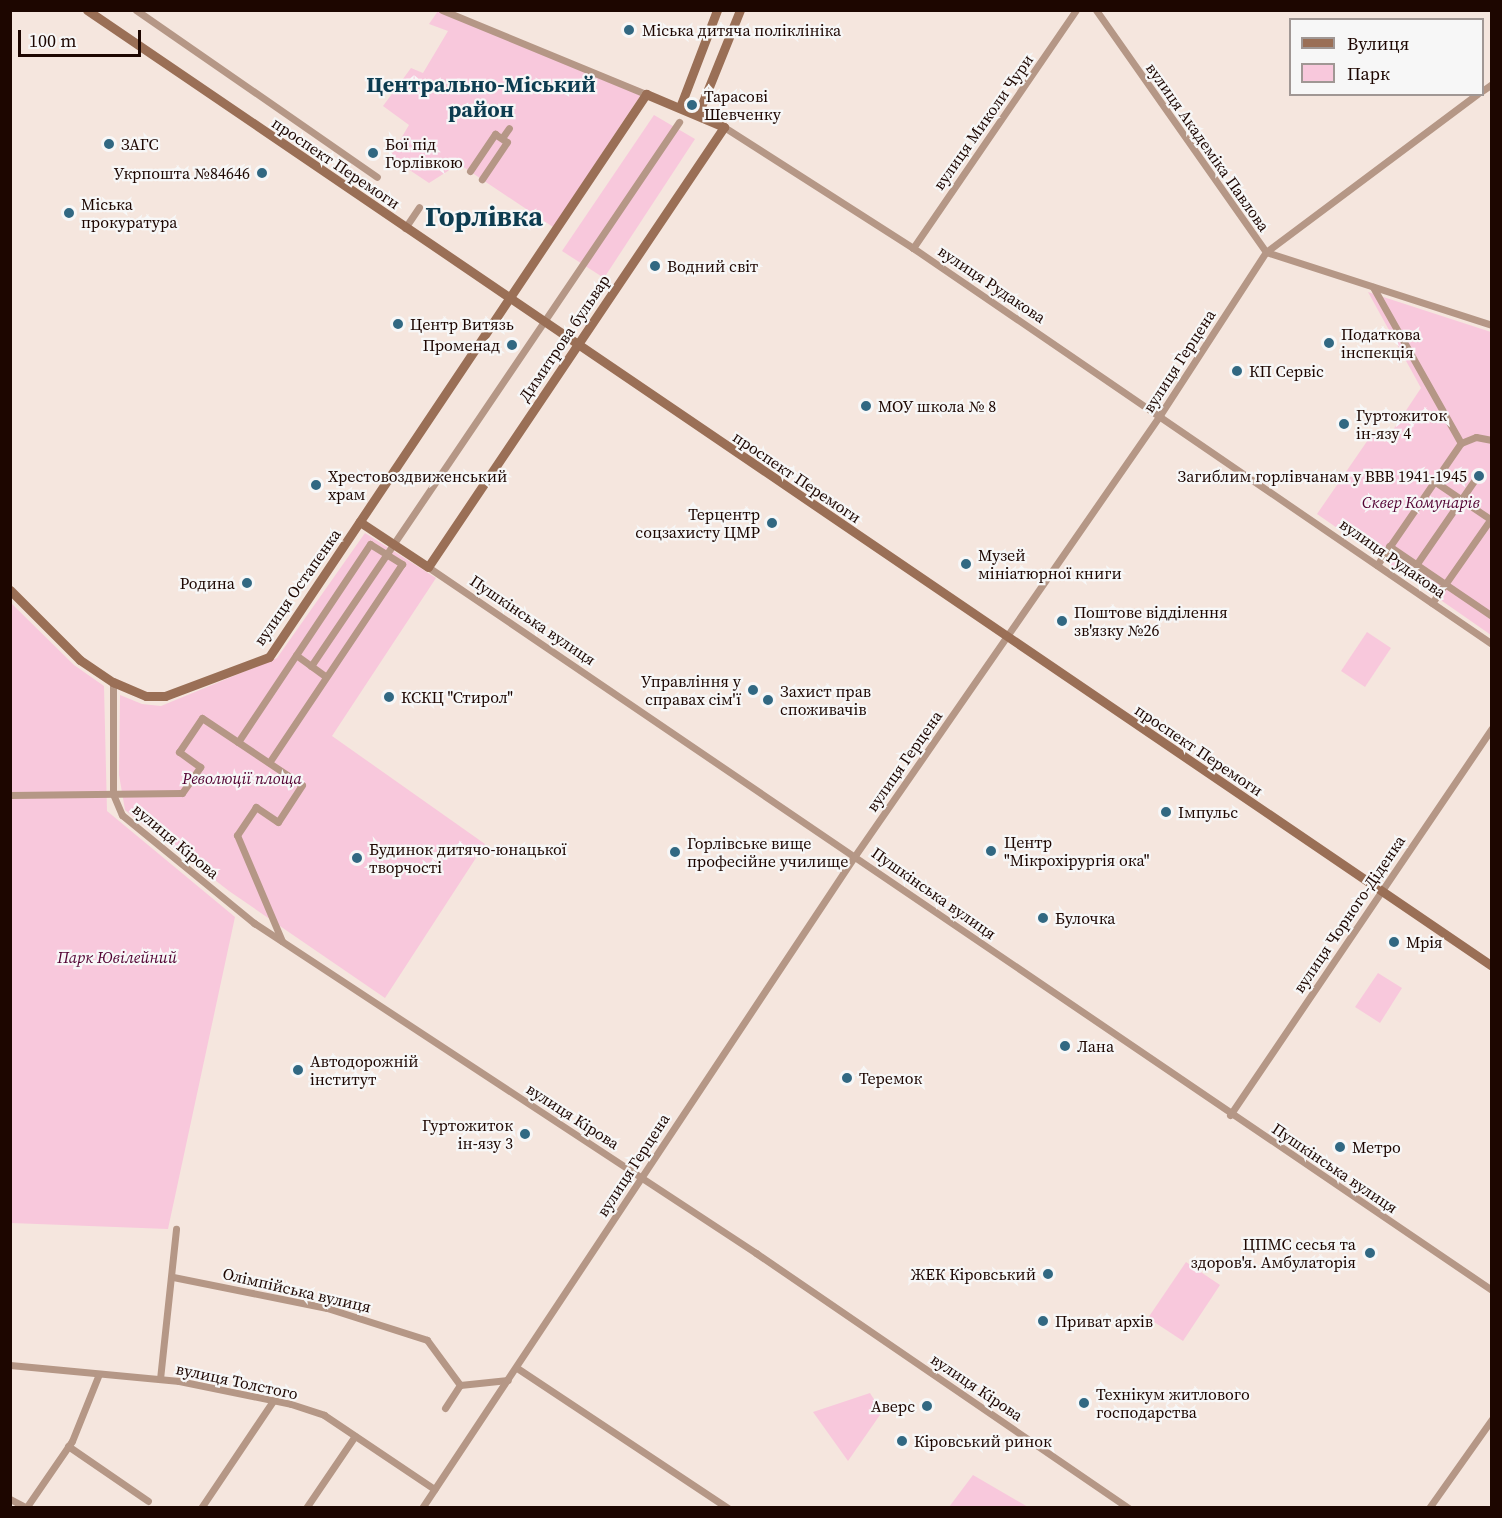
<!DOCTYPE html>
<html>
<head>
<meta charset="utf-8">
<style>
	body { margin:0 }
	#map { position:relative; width:1502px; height:1518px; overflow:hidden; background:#f5e6de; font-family:"Source Serif 4",serif }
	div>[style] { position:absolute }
	.green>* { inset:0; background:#f8c8dc }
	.street>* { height:7px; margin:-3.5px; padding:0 3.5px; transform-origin:3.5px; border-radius:3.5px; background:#b59786 }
	.secondary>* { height:9px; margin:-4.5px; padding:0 4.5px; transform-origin:4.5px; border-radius:4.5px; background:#9a6f56 }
	.dots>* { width:16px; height:16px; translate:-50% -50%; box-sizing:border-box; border:3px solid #f7f7f7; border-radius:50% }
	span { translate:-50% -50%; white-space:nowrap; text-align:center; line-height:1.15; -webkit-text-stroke:4.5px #f7f7f7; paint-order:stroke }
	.poi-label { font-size:16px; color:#1d0600 }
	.left { translate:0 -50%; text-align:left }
	.right { translate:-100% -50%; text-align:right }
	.street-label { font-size:16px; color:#1d0600 }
	.park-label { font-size:16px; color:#520232; font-style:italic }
	.district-label { font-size:22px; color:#0d3c50; font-weight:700 }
	.town-label { font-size:28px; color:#0d3c50; font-weight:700 }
	.frame { position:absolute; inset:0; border:12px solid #1d0600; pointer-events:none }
	.legend { position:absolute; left:1289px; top:18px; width:195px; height:78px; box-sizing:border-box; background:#f7f7f7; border:2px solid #a09794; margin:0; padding:8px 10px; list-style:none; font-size:18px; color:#1d0600 }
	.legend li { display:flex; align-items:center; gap:12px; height:30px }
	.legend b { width:30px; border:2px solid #a09794 }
	.scale { position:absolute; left:18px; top:30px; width:123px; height:27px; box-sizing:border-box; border:3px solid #1d0600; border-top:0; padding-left:8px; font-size:18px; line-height:21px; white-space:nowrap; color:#1d0600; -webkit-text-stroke:4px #f7f7f7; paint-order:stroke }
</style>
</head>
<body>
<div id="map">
	<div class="green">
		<div style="clip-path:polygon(438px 11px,447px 11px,644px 90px,553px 227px,459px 164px,429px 183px,390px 157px,409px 125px,383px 106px,411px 68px,423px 73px,448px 31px,429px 24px)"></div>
		<div style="clip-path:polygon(654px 115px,695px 139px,604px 278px,562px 251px)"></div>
		<div style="clip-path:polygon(1368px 292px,1491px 332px,1491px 635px,1317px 514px,1372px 434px,1385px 442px,1421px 388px)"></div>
		<div style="clip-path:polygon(365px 533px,436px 578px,332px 736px,485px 844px,385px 998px,229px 891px,125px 810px,119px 775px,120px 695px,142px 704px,161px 706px,277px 658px)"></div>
		<div style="clip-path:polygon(11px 603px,74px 665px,104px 686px,107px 811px,235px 917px,168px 1229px,11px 1223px)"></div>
		<div style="clip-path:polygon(1367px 632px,1391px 648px,1365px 687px,1341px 671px)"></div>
		<div style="clip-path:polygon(1378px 973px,1402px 988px,1380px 1023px,1355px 1007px)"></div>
		<div style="clip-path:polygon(1186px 1262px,1220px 1285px,1183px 1341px,1148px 1318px)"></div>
		<div style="clip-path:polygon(870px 1393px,882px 1412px,848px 1461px,813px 1412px)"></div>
		<div style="clip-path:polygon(973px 1475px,1028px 1507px,949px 1507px)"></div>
	</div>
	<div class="street">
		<div style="left:136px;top:10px;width:293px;rotate:34.7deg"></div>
		<div style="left:442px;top:10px;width:221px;rotate:22.4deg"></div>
		<div style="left:1096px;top:10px;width:296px;rotate:54.9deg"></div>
		<div style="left:1266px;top:252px;width:237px;rotate:17.9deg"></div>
		<div style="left:1482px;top:91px;width:12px;rotate:-35deg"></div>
		<div style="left:724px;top:127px;width:224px;rotate:32.6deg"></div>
		<div style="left:913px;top:248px;width:701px;rotate:34.37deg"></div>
		<div style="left:502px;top:138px;width:12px;rotate:-55deg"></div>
		<div style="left:470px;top:171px;width:45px;rotate:-56deg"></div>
		<div style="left:495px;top:134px;width:14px;rotate:34deg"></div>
		<div style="left:507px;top:142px;width:45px;rotate:124deg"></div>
		<div style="left:405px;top:228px;width:25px;rotate:-56deg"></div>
		<div style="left:913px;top:248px;width:288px;rotate:-55.6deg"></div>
		<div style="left:1373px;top:287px;width:179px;rotate:60.6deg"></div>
		<div style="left:1434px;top:481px;width:68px;rotate:34.2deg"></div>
		<div style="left:1389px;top:546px;width:125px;rotate:34.2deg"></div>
		<div style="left:1377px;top:565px;width:148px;rotate:-55.5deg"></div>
		<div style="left:1461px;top:443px;width:16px;rotate:-22deg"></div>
		<div style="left:1476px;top:437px;width:16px;rotate:11deg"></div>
		<div style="left:1416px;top:565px;width:102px;rotate:-55.4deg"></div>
		<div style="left:428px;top:567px;width:1286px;rotate:34.2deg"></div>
		<div style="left:1432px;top:603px;width:105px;rotate:-55.1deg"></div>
		<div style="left:296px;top:655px;width:36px;rotate:36deg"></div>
		<div style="left:311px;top:666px;width:657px;rotate:-55.92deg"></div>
		<div style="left:113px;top:682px;width:112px;rotate:90deg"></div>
		<div style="left:113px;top:794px;width:23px;rotate:67deg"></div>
		<div style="left:122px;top:815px;width:171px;rotate:39.3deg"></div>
		<div style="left:254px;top:923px;width:601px;rotate:33.32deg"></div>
		<div style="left:756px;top:1253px;width:452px;rotate:34.4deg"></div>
		<div style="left:238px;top:742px;width:238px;rotate:-56.3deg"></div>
		<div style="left:370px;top:544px;width:38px;rotate:32deg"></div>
		<div style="left:402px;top:564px;width:239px;rotate:123.8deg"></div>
		<div style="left:10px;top:795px;width:172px;rotate:-0.7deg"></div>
		<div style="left:182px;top:793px;width:32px;rotate:-55deg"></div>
		<div style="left:200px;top:767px;width:26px;rotate:-144deg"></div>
		<div style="left:179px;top:752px;width:41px;rotate:-55.9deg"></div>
		<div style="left:202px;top:718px;width:120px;rotate:33.8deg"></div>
		<div style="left:302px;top:785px;width:44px;rotate:123deg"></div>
		<div style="left:278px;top:822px;width:27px;rotate:-146deg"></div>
		<div style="left:256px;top:807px;width:34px;rotate:124deg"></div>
		<div style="left:237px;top:835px;width:115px;rotate:67deg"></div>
		<div style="left:1230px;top:1115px;width:467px;rotate:-55.9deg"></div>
		<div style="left:173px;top:1277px;width:157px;rotate:11.4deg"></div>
		<div style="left:327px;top:1308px;width:105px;rotate:17.7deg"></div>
		<div style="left:427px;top:1340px;width:56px;rotate:53.7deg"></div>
		<div style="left:10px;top:1365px;width:170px;rotate:5.4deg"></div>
		<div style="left:179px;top:1381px;width:114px;rotate:11.6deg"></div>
		<div style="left:291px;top:1404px;width:35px;rotate:18deg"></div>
		<div style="left:324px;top:1415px;width:133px;rotate:33.9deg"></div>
		<div style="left:517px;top:1368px;width:253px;rotate:33.6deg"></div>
		<div style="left:160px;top:1379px;width:151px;rotate:-83.9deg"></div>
		<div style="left:445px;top:1408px;width:27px;rotate:-57deg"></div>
		<div style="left:460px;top:1385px;width:48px;rotate:-5.9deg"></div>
		<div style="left:68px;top:1446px;width:97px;rotate:34.5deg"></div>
		<div style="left:10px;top:1499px;width:19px;rotate:28deg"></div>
		<div style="left:26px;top:1508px;width:81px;rotate:-55.5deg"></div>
		<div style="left:72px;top:1441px;width:72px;rotate:-68.1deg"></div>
		<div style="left:201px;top:1508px;width:129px;rotate:-56.1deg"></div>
		<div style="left:306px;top:1508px;width:87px;rotate:-55.8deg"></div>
		<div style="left:422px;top:1508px;width:781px;rotate:-56.43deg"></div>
		<div style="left:854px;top:857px;width:538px;rotate:-55.3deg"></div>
		<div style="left:1160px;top:415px;width:194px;rotate:-57deg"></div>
		<div style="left:1266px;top:252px;width:264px;rotate:-36.8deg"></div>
		<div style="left:1429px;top:1508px;width:109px;rotate:-54.7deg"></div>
	</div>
	<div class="secondary">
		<div style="left:87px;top:10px;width:1699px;rotate:34.23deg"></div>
		<div style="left:680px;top:107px;width:104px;rotate:-69.1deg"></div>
		<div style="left:698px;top:114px;width:112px;rotate:-68deg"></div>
		<div style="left:10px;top:590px;width:99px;rotate:45deg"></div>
		<div style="left:80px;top:660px;width:40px;rotate:34deg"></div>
		<div style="left:113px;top:682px;width:36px;rotate:23deg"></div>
		<div style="left:146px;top:696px;width:19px"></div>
		<div style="left:165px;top:696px;width:111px;rotate:-20.6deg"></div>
		<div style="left:269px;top:657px;width:678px;rotate:-56.19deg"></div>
		<div style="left:646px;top:94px;width:85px;rotate:22.9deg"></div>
		<div style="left:724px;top:127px;width:530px;rotate:123.93deg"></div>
		<div style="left:428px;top:567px;width:82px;rotate:-146.5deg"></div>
	</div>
	<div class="dots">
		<div style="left:629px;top:30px;background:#316882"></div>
		<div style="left:692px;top:105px;background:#316882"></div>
		<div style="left:109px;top:144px;background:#316882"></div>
		<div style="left:373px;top:153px;background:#316882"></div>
		<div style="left:262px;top:173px;background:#316882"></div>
		<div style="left:69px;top:213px;background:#316882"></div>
		<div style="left:655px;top:266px;background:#316882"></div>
		<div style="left:398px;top:324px;background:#316882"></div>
		<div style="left:1329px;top:343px;background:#316882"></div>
		<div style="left:512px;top:345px;background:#316882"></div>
		<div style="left:1237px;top:371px;background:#316882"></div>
		<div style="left:866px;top:406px;background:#316882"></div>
		<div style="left:1344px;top:424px;background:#316882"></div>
		<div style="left:1479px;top:476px;background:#316882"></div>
		<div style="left:316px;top:485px;background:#316882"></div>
		<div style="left:772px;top:523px;background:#316882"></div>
		<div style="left:966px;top:564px;background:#316882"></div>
		<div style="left:247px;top:583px;background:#316882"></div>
		<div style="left:1062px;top:621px;background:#316882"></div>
		<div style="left:753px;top:690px;background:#316882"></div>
		<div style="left:389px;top:697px;background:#316882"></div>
		<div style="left:768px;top:700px;background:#316882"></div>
		<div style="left:1166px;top:812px;background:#316882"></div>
		<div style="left:991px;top:851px;background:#316882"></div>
		<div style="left:675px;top:852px;background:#316882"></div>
		<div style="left:357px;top:858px;background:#316882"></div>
		<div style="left:1043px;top:918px;background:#316882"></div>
		<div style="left:1394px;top:942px;background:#316882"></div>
		<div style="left:1065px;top:1046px;background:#316882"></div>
		<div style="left:298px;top:1070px;background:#316882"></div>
		<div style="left:847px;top:1078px;background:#316882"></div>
		<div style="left:525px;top:1134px;background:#316882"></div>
		<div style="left:1340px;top:1147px;background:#316882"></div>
		<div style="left:1370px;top:1253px;background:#316882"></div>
		<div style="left:1048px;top:1274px;background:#316882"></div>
		<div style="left:1043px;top:1321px;background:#316882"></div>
		<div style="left:1084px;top:1403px;background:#316882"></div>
		<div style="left:927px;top:1406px;background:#316882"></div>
		<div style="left:902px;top:1441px;background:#316882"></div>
	</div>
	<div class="poi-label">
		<span class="left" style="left:642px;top:30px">Міська дитяча поліклініка</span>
		<span class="left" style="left:704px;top:105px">Тарасові<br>Шевченку</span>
		<span class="left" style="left:121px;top:144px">ЗАГС</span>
		<span class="left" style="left:385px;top:153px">Бої під<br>Горлівкою</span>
		<span class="right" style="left:250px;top:173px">Укрпошта №84646</span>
		<span class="left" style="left:81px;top:213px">Міська<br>прокуратура</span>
		<span class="left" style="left:667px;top:266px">Водний світ</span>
		<span class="left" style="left:410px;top:324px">Центр Витязь</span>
		<span class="left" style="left:1341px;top:343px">Податкова<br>інспекція</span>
		<span class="right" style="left:500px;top:345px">Променад</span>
		<span class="left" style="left:1249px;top:371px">КП Сервіс</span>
		<span class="left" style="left:878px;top:406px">МОУ школа № 8</span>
		<span class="left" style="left:1356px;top:424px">Гуртожиток<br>ін-язу 4</span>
		<span class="left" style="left:328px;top:485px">Хрестовоздвиженський<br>храм</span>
		<span class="right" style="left:1467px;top:476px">Загиблим горлівчанам у ВВВ 1941-1945</span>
		<span class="right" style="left:760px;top:523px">Терцентр<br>соцзахисту ЦМР</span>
		<span class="left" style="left:978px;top:564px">Музей<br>мініатюрної книги</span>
		<span class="right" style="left:235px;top:583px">Родина</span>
		<span class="left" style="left:1074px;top:621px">Поштове відділення<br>зв'язку №26</span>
		<span class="right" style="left:741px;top:690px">Управління у<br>справах сім'ї</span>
		<span class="left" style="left:780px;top:700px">Захист прав<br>споживачів</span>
		<span class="left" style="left:401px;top:697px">КСКЦ "Стирол"</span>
		<span class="left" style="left:1178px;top:812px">Імпульс</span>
		<span class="left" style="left:1004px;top:851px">Центр<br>"Мікрохірургія ока"</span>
		<span class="left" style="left:687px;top:852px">Горлівське вище<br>професійне училище</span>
		<span class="left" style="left:369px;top:858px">Будинок дитячо-юнацької<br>творчості</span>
		<span class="left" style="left:1055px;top:918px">Булочка</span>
		<span class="left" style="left:1406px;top:942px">Мрія</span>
		<span class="left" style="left:1077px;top:1046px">Лана</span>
		<span class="left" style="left:310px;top:1070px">Автодорожній<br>інститут</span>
		<span class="left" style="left:859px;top:1078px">Теремок</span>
		<span class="right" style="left:513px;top:1134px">Гуртожиток<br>ін-язу 3</span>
		<span class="left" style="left:1352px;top:1147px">Метро</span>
		<span class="right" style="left:1356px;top:1253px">ЦПМС сесья та<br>здоров'я. Амбулаторія</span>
		<span class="right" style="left:1036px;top:1274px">ЖЕК Кіровський</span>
		<span class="left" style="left:1055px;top:1321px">Приват архів</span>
		<span class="left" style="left:1096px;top:1403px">Технікум житлового<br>господарства</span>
		<span class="right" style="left:915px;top:1406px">Аверс</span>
		<span class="left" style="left:914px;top:1441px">Кіровський ринок</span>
	</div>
	<div class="street-label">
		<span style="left:983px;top:122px;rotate:-55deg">вулиця Миколи Чури</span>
		<span style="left:1208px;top:147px;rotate:55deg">вулиця Академіка Павлова</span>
		<span style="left:336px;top:163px;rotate:34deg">проспект Перемоги</span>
		<span style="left:992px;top:284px;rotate:34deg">вулиця Рудакова</span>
		<span style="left:564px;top:338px;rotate:-56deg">Димитрова бульвар</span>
		<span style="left:1179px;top:361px;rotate:-57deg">вулиця Герцена</span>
		<span style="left:797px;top:477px;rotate:34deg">проспект Перемоги</span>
		<span style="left:1393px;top:558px;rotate:35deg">вулиця Рудакова</span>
		<span style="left:297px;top:587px;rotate:-55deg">вулиця Остапенка</span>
		<span style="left:533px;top:620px;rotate:34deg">Пушкінська вулиця</span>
		<span style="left:1199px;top:750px;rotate:34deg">проспект Перемоги</span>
		<span style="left:904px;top:761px;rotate:-55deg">вулиця Герцена</span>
		<span style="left:176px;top:841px;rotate:40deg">вулиця Кірова</span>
		<span style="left:934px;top:893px;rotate:35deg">Пушкінська вулиця</span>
		<span style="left:1349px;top:914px;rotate:-56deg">вулиця Чорного-Діденка</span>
		<span style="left:573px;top:1116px;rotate:33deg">вулиця Кірова</span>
		<span style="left:633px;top:1165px;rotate:-57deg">вулиця Герцена</span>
		<span style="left:1335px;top:1168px;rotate:34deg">Пушкінська вулиця</span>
		<span style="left:297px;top:1290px;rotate:13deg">Олімпійська вулиця</span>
		<span style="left:237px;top:1381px;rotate:12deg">вулиця Толстого</span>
		<span style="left:977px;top:1387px;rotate:34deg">вулиця Кірова</span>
	</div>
	<div class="park-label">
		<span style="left:1421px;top:502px">Сквер Комунарів</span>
		<span style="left:242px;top:778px">Революції площа</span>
		<span style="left:117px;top:957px">Парк Ювілейний</span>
	</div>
	<div class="district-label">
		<span style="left:481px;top:97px">Центрально-Міський<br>район</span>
	</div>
	<div class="town-label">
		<span style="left:484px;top:216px">Горлівка</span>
	</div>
	<div class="frame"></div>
	<ul class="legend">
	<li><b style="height:8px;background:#9a6f56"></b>Вулиця</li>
	<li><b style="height:16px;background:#f8c8dc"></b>Парк</li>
	</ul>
	<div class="scale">100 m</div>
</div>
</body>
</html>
